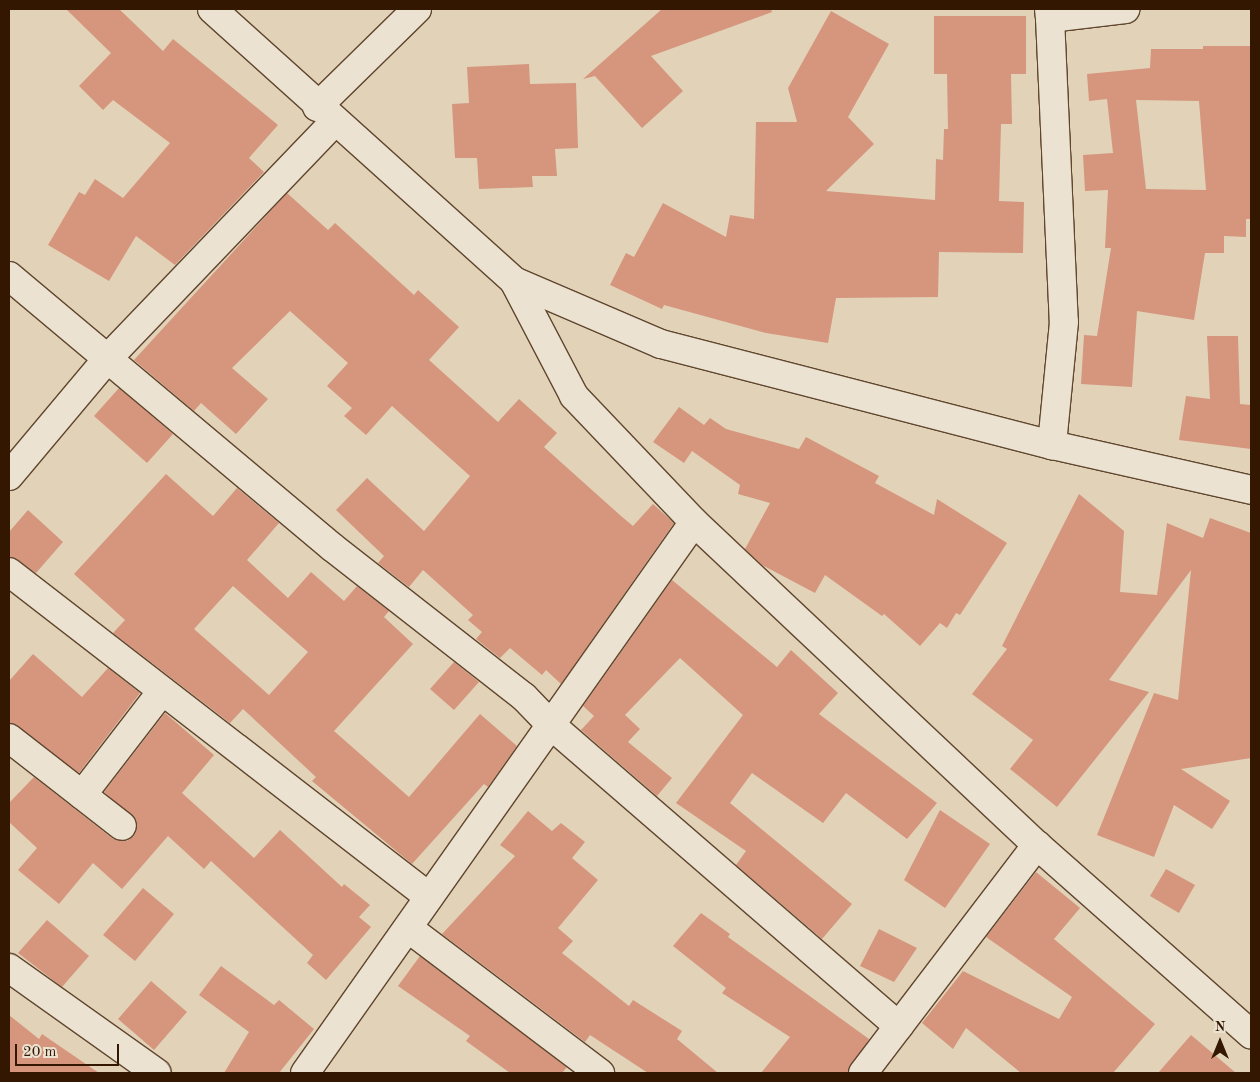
<!DOCTYPE html>
<html>
<head>
<meta charset="utf-8">
<style>
	body { margin:0 }
	#map { position:relative; width:1260px; height:1082px; overflow:hidden; background:#e2d3b8; font-family:"Old Standard TT",serif }
	div>[style] { position:absolute }
	.building>* { inset:0; background:#d5967d }
	.roads { filter:drop-shadow(1px 0 #60462e) drop-shadow(-1px 0 #60462e) drop-shadow(0 1px #60462e) drop-shadow(0 -1px #60462e) }
	.minor>* { height:28px; margin:-14px; padding:0 14px; transform-origin:14px; border-radius:14px; background:#ece2d1 }
	span { translate:-50% -50%; white-space:nowrap; text-align:center; line-height:1.15; -webkit-text-stroke:4px #ece2d1; paint-order:stroke }
	.frame { position:absolute; inset:0; border:10px solid #341700; pointer-events:none }
	.north { position:absolute; left:1195px; top:1017px; width:50px; height:50px; -webkit-text-stroke:4px #ece2d1; paint-order:stroke; rotate:0deg; font-size:14px; font-weight:700; line-height:20px; text-align:center; color:#341700 }
	.north::after { content:''; display:block; margin:auto; width:18px; height:22px; background:#341700; clip-path:polygon(50% 0,100% 100%,50% 72%,0 100%) }
	.scale { position:absolute; left:15px; top:1044px; width:104px; height:22px; box-sizing:border-box; border:2px solid #341700; border-top:0; padding-left:6px; font-size:15px; line-height:18px; white-space:nowrap; color:#341700; -webkit-text-stroke:4px #ece2d1; paint-order:stroke }
</style>
</head>
<body>
<div id="map">
	<div class="building">
		<div style="clip-path:polygon(66px 9px,119px 9px,163px 51px,173px 39px,278px 125px,249px 158px,264px 172px,175px 265px,136px 236px,109px 281px,48px 245px,79px 192px,85px 195px,95px 179px,123px 198px,170px 143px,113px 100px,103px 110px,79px 86px,111px 53px)"></div>
		<div style="clip-path:polygon(662px 9px,771px 9px,772px 12px,651px 56px,683px 91px,642px 128px,595px 76px,583px 79px)"></div>
		<div style="clip-path:polygon(831px 11px,889px 44px,848px 117px,874px 144px,826px 191px,935px 200px,936px 159px,943px 160px,944px 129px,948px 129px,947px 74px,934px 74px,934px 16px,1026px 16px,1026px 74px,1011px 74px,1012px 124px,1001px 124px,999px 201px,1024px 202px,1023px 253px,939px 252px,938px 297px,836px 298px,828px 343px,766px 333px,664px 305px,662px 309px,610px 285px,626px 253px,634px 257px,663px 203px,726px 237px,730px 215px,754px 219px,756px 122px,797px 122px,788px 88px)"></div>
		<div style="clip-path:polygon(evenodd,1203px 46px,1251px 46px,1251px 219px,1246px 219px,1246px 237px,1224px 236px,1224px 253px,1205px 253px,1194px 320px,1137px 311px,1132px 387px,1081px 384px,1084px 335px,1097px 336px,1111px 248px,1105px 248px,1108px 190px,1085px 191px,1083px 155px,1113px 153px,1107px 99px,1089px 101px,1087px 74px,1150px 68px,1151px 49px,1203px 49px,1203px 46px,1136px 100px,1199px 101px,1206px 190px,1146px 189px,1136px 100px)"></div>
		<div style="clip-path:polygon(529px 64px,530px 84px,576px 83px,578px 148px,555px 149px,557px 176px,532px 176px,533px 187px,479px 189px,477px 158px,455px 158px,452px 104px,469px 103px,467px 67px)"></div>
		<div style="clip-path:polygon(287px 193px,328px 230px,335px 223px,414px 295px,418px 290px,459px 327px,429px 360px,498px 422px,519px 399px,557px 433px,544px 447px,621px 516px,633px 526px,653px 504px,674px 523px,561px 684px,546px 670px,542px 675px,510px 648px,500px 658px,476px 639px,482px 632px,468px 620px,473px 615px,423px 570px,409px 587px,378px 563px,384px 556px,336px 510px,367px 478px,424px 531px,470px 476px,392px 406px,366px 435px,344px 416px,352px 408px,327px 386px,348px 363px,290px 311px,232px 368px,268px 399px,236px 434px,201px 403px,194px 411px,134px 360px)"></div>
		<div style="clip-path:polygon(1207px 336px,1238px 336px,1240px 404px,1251px 405px,1251px 449px,1179px 440px,1186px 396px,1210px 399px)"></div>
		<div style="clip-path:polygon(119px 388px,173px 434px,147px 463px,94px 416px)"></div>
		<div style="clip-path:polygon(679px 407px,704px 425px,710px 418px,726px 429px,799px 449px,806px 437px,879px 476px,875px 483px,934px 515px,937px 499px,1007px 543px,960px 615px,956px 613px,947px 628px,940px 623px,920px 646px,884px 614px,882px 616px,825px 575px,815px 593px,762px 565px,745px 549px,770px 503px,738px 494px,740px 485px,692px 451px,684px 463px,653px 442px)"></div>
		<div style="clip-path:polygon(evenodd,166px 474px,213px 516px,237px 488px,279px 523px,247px 560px,288px 598px,311px 572px,344px 601px,357px 586px,389px 611px,384px 617px,413px 644px,334px 731px,409px 797px,480px 714px,517px 746px,488px 787px,484px 784px,412px 864px,312px 781px,316px 777px,243px 709px,230px 723px,113px 633px,125px 620px,74px 574px,166px 474px,233px 586px,308px 652px,269px 695px,194px 629px,233px 586px)"></div>
		<div style="clip-path:polygon(1079px 494px,1124px 531px,1120px 592px,1157px 595px,1167px 523px,1203px 538px,1210px 518px,1251px 533px,1251px 758px,1181px 769px,1230px 801px,1212px 829px,1174px 805px,1154px 857px,1097px 835px,1154px 693px,1178px 700px,1191px 570px,1109px 680px,1149px 692px,1057px 807px,1010px 769px,1033px 740px,972px 694px,1007px 649px,1002px 646px)"></div>
		<div style="clip-path:polygon(28px 510px,63px 542px,36px 573px,9px 557px,9px 532px)"></div>
		<div style="clip-path:polygon(672px 580px,777px 667px,791px 650px,838px 693px,819px 714px,937px 803px,907px 839px,846px 793px,823px 823px,752px 773px,730px 803px,852px 904px,822px 939px,736px 865px,746px 851px,676px 803px,743px 715px,680px 658px,625px 715px,640px 729px,628px 742px,672px 778px,657px 796px,581px 730px,594px 716px,583px 706px)"></div>
		<div style="clip-path:polygon(33px 654px,82px 697px,108px 668px,140px 693px,79px 773px,9px 723px,9px 681px)"></div>
		<div style="clip-path:polygon(454px 662px,479px 682px,454px 710px,430px 689px)"></div>
		<div style="clip-path:polygon(165px 713px,214px 755px,182px 793px,254px 858px,280px 830px,342px 887px,344px 884px,370px 905px,359px 917px,371px 927px,326px 980px,307px 963px,313px 955px,211px 861px,204px 869px,168px 836px,122px 889px,93px 863px,59px 904px,18px 870px,37px 848px,9px 822px,9px 803px,34px 777px,113px 839px,127px 841px,134px 836px,136px 820px,104px 792px)"></div>
		<div style="clip-path:polygon(940px 810px,990px 844px,945px 908px,904px 880px)"></div>
		<div style="clip-path:polygon(528px 811px,552px 831px,561px 823px,585px 842px,572px 858px,598px 880px,558px 928px,573px 941px,562px 953px,629px 1006px,633px 1000px,682px 1031px,677px 1039px,718px 1073px,648px 1073px,590px 1035px,585px 1042px,442px 934px,515px 856px,500px 845px)"></div>
		<div style="clip-path:polygon(1166px 869px,1195px 885px,1179px 913px,1150px 896px)"></div>
		<div style="clip-path:polygon(1036px 872px,1080px 908px,1054px 939px,1155px 1024px,1113px 1073px,1021px 1073px,966px 1028px,953px 1049px,922px 1023px,963px 971px,1059px 1019px,1072px 997px,986px 937px)"></div>
		<div style="clip-path:polygon(143px 888px,174px 914px,135px 961px,103px 935px)"></div>
		<div style="clip-path:polygon(701px 913px,730px 934px,728px 937px,869px 1039px,848px 1073px,761px 1073px,790px 1037px,722px 993px,726px 988px,673px 946px)"></div>
		<div style="clip-path:polygon(47px 920px,89px 956px,62px 987px,18px 953px)"></div>
		<div style="clip-path:polygon(879px 929px,917px 948px,894px 982px,860px 966px)"></div>
		<div style="clip-path:polygon(420px 956px,567px 1067px,562px 1073px,510px 1073px,466px 1041px,470px 1036px,398px 986px)"></div>
		<div style="clip-path:polygon(221px 966px,274px 1005px,279px 1000px,314px 1029px,279px 1073px,224px 1073px,249px 1032px,199px 995px)"></div>
		<div style="clip-path:polygon(151px 981px,187px 1012px,154px 1050px,118px 1019px)"></div>
		<div style="clip-path:polygon(9px 1015px,39px 1039px,42px 1034px,99px 1073px,9px 1073px)"></div>
		<div style="clip-path:polygon(1191px 1035px,1236px 1073px,1158px 1073px)"></div>
	</div>
	<div class="roads">
		<div class="minor">
			<div style="left:212px;top:9px;width:406px;rotate:42deg"></div>
			<div style="left:514px;top:281px;width:160px;rotate:23.2deg"></div>
			<div style="left:661px;top:344px;width:404px;rotate:14.5deg"></div>
			<div style="left:1052px;top:445px;width:204px;rotate:12.7deg"></div>
			<div style="left:1049px;top:9px;width:9px;rotate:84deg"></div>
			<div style="left:1050px;top:18px;width:76px;rotate:-6.8deg"></div>
			<div style="left:1050px;top:18px;width:304px;rotate:87.4deg"></div>
			<div style="left:1064px;top:322px;width:124px;rotate:95.6deg"></div>
			<div style="left:317px;top:107px;width:140px;rotate:-44.4deg"></div>
			<div style="left:9px;top:276px;width:422px;rotate:40deg"></div>
			<div style="left:332px;top:547px;width:244px;rotate:38deg"></div>
			<div style="left:524px;top:697px;width:39px;rotate:46deg"></div>
			<div style="left:551px;top:725px;width:460px;rotate:40.9deg"></div>
			<div style="left:514px;top:281px;width:130px;rotate:62.4deg"></div>
			<div style="left:574px;top:396px;width:174px;rotate:46.4deg"></div>
			<div style="left:694px;top:522px;width:471px;rotate:43.3deg"></div>
			<div style="left:1037px;top:845px;width:286px;rotate:41.5deg"></div>
			<div style="left:9px;top:476px;width:155px;rotate:-50deg"></div>
			<div style="left:109px;top:357px;width:325px;rotate:-46.2deg"></div>
			<div style="left:9px;top:572px;width:531px;rotate:37.73deg"></div>
			<div style="left:9px;top:738px;width:143px;rotate:37.9deg"></div>
			<div style="left:82px;top:795px;width:131px;rotate:-52.4deg"></div>
			<div style="left:408px;top:928px;width:241px;rotate:37.1deg"></div>
			<div style="left:9px;top:968px;width:181px;rotate:35.4deg"></div>
			<div style="left:305px;top:1073px;width:674px;rotate:-54.78deg"></div>
			<div style="left:863px;top:1073px;width:287px;rotate:-52.7deg"></div>
		</div>
	</div>
	<div class="frame"></div>
	<div class="north">N</div>
	<div class="scale">20 m</div>
</div>
</body>
</html>
